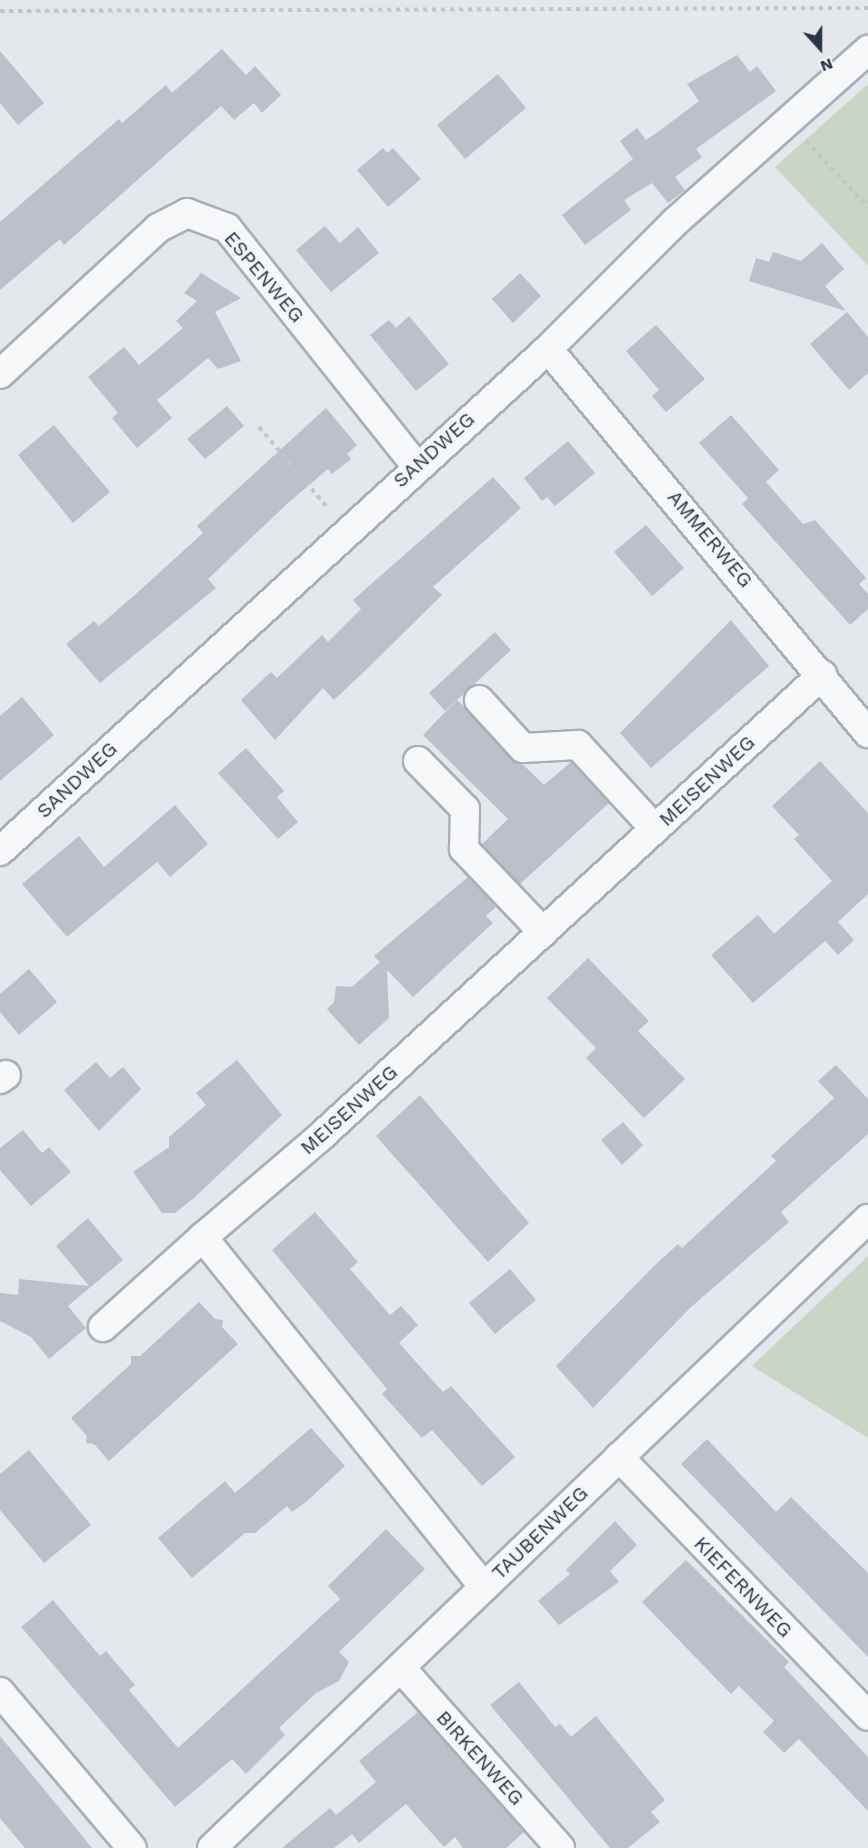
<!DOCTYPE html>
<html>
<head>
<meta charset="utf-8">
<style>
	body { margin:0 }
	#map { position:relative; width:868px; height:1848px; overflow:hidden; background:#e4e7ec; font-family:"Work Sans",sans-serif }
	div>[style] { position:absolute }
	.green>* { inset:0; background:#c9d6c5 }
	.building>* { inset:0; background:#bbc0ca }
	.path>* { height:4px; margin-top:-2px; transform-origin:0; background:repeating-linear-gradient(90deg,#c2c5cb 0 4.5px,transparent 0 9px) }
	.roads { filter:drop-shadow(2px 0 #a9aeb7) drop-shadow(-2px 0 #a9aeb7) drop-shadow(0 2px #a9aeb7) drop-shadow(0 -2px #a9aeb7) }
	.minor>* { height:28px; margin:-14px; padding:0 14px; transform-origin:14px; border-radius:14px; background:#f7f8fa }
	span { translate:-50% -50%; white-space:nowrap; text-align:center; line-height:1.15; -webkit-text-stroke:6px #f4f6f9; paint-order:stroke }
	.street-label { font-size:20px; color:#2b3445 }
	.north { position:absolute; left:790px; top:18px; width:60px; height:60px; -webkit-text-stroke:4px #f4f6f9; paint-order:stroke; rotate:159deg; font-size:16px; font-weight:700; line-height:24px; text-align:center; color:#2b3445 }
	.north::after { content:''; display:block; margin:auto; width:21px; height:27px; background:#2b3445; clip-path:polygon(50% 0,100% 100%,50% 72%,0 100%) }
</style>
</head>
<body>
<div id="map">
	<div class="green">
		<div style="clip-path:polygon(868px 84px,868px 266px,775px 167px)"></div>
		<div style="clip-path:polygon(868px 1256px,868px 1438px,752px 1366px)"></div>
	</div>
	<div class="building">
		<div style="clip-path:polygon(222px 49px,246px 75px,255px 66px,281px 95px,262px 113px,254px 103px,234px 120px,221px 106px,64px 245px,60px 239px,0 290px,0 222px,119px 119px,122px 123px,166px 85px,172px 93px)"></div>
		<div style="clip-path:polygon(0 51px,44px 103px,18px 125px,0 103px)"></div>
		<div style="clip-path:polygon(737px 55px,750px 72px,757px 66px,776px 91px,696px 149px,702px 157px,675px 177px,685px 190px,668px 203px,652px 183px,624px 200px,631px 210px,585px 245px,562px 215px,633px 159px,620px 141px,637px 128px,646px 140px,662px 129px,699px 101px,687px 84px)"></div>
		<div style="clip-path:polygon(498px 74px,526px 108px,465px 159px,437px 125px)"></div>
		<div style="clip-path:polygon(383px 148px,387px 153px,393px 148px,421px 179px,388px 207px,357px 170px)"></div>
		<div style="clip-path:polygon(325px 226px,340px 243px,358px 227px,379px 253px,331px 292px,296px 250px)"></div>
		<div style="clip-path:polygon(822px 243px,844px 269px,825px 286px,846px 311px,749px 281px,756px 258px,769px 262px,773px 252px,801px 261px)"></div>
		<div style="clip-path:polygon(201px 273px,241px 298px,215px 312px,241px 361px,218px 369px,208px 358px,157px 400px,172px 418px,137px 448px,112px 418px,118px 413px,88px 377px,124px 347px,139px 365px,183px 328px,176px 321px,197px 301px,184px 293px)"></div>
		<div style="clip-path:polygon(520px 273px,541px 296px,513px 323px,492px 299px)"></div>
		<div style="clip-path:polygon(847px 312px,868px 337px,868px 373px,849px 390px,810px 344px)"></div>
		<div style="clip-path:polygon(409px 316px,449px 364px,416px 391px,370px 335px,389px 320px,396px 328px)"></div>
		<div style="clip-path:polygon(656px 325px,705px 379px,666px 412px,652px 396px,659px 390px,626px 351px)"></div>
		<div style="clip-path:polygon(227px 406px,244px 426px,205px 459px,187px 439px)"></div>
		<div style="clip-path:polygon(326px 408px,357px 445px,347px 454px,351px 459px,332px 474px,328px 469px,289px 502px,208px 579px,216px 588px,100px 683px,66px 644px,94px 621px,99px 626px,138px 592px,203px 533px,197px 526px)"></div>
		<div style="clip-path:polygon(731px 415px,779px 470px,766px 482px,803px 524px,815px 520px,866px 578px,859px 584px,868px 594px,868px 609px,850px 625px,742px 504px,748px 498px,699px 443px)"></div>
		<div style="clip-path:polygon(54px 425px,110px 492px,73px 523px,18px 455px)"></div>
		<div style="clip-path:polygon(568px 441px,595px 473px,555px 506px,547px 497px,542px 501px,524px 478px)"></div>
		<div style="clip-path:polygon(493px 477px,521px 508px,433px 587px,442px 595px,372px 664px,334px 700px,323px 688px,275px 740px,241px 700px,271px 672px,277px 678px,322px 635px,328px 642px,361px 609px,353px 600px)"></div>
		<div style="clip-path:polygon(646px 525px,684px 568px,652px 596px,614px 552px)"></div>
		<div style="clip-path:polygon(731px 620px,769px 666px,651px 768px,620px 733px)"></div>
		<div style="clip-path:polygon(495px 632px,511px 650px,445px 711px,429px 693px)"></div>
		<div style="clip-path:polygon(22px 697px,54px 735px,0 781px,0 716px)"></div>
		<div style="clip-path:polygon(457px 700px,544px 785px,571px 762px,609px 803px,520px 884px,482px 844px,508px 819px,423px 735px)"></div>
		<div style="clip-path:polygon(246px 748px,284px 791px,277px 797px,298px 822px,278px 839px,218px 773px)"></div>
		<div style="clip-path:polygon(820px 761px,868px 813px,868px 894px,838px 922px,854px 940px,838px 955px,825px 941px,753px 1003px,711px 955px,758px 915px,774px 934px,832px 881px,794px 839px,799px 835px,772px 806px)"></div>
		<div style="clip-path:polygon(175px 805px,208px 844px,170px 877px,157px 862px,67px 937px,22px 884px,79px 836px,104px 867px)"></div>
		<div style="clip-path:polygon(468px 877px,496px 907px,486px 916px,493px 923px,413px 997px,387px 970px,389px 1018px,359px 1045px,327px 1009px,334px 1002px,336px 986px,352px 987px,380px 962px,374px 956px)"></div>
		<div style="clip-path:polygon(588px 958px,649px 1021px,638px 1031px,685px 1079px,644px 1118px,586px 1058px,596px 1048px,547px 998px)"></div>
		<div style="clip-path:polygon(29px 969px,57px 1002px,19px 1035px,0 1012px,0 994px)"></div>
		<div style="clip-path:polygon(237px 1060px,282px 1115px,195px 1197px,175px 1213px,162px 1213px,133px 1172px,169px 1147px,169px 1137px,206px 1105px,196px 1093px)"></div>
		<div style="clip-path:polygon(96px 1062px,110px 1078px,123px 1067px,141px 1089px,99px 1131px,64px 1090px)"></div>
		<div style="clip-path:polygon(836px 1065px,868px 1099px,868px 1134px,781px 1212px,789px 1222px,690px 1308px,593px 1408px,556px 1366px,654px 1266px,678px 1244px,682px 1248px,776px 1161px,771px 1156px,834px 1098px,818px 1081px)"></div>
		<div style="clip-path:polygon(420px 1095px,529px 1223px,488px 1262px,376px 1136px)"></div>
		<div style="clip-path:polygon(623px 1122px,643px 1145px,622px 1165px,601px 1140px)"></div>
		<div style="clip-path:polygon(23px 1130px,42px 1153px,49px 1147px,71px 1172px,31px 1206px,0 1170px,0 1148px)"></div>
		<div style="clip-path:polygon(315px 1212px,358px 1262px,350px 1269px,390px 1315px,401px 1306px,418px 1325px,399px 1343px,443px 1392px,451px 1386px,515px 1457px,482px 1486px,432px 1430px,422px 1438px,382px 1394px,387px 1389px,272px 1250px)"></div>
		<div style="clip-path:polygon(88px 1218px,123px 1260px,68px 1306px,86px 1328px,49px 1359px,31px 1337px,0 1321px,0 1293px,18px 1295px,19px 1279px,89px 1286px,56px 1246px)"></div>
		<div style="clip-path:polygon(510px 1269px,536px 1300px,495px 1334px,469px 1303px)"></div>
		<div style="clip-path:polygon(199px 1302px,215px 1319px,223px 1320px,222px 1327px,238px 1344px,109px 1461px,94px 1444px,86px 1443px,87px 1436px,71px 1418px,131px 1364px,131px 1356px,140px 1356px)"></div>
		<div style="clip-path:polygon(311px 1428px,345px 1466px,307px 1501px,292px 1512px,287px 1506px,255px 1533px,245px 1533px,192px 1578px,158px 1538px,225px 1481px,235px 1493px)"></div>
		<div style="clip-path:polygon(707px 1439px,776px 1512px,791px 1497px,868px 1573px,868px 1657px,681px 1464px)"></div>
		<div style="clip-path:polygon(29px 1450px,91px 1525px,44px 1563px,0 1510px,0 1474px)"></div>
		<div style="clip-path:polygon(615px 1521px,637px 1545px,610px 1571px,619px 1582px,559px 1625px,538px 1601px,570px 1574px,566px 1570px)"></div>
		<div style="clip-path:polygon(386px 1529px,425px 1569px,339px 1652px,349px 1662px,339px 1681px,316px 1693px,279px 1728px,285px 1735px,246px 1774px,232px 1759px,175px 1807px,21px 1627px,53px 1600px,100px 1656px,106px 1651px,135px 1685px,129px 1690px,178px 1748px,340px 1599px,328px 1586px)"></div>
		<div style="clip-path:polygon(686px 1560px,789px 1662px,784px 1667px,868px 1757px,868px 1811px,799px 1739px,784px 1753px,763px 1732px,774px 1721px,739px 1686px,731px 1694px,642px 1602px)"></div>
		<div style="clip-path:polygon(519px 1682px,555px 1727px,560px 1724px,571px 1737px,596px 1716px,665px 1800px,651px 1812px,660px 1822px,628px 1848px,610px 1848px,490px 1705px)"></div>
		<div style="clip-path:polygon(418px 1712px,524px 1832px,506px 1848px,463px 1848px,455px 1837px,444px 1847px,406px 1804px,359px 1843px,352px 1834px,334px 1848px,282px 1848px,330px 1808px,336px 1815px,376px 1782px,359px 1761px)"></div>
		<div style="clip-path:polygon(0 1736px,57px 1805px,92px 1848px,25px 1848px,0 1818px)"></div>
	</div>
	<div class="path">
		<div style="left:0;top:11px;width:868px;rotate:-0.2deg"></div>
		<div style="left:806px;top:141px;width:91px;rotate:46.8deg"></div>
		<div style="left:259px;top:427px;width:104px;rotate:49.7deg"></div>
	</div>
	<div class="roads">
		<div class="minor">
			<div style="left:548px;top:349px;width:500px;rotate:50.2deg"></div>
			<div style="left:0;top:374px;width:215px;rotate:-42.7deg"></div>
			<div style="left:158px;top:228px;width:33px;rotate:-27deg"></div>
			<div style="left:187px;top:213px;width:43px;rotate:20.6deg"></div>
			<div style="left:227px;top:228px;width:304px;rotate:51.5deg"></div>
			<div style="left:479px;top:700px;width:65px;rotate:47.5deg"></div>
			<div style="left:523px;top:748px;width:55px;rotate:-3.1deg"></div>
			<div style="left:578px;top:745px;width:114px;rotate:47.5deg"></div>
			<div style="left:418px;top:761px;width:67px;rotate:45.6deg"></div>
			<div style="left:465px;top:809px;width:40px;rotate:91.4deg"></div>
			<div style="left:464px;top:849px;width:115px;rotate:46.4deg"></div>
			<div style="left:0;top:851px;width:743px;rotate:-42.49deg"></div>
			<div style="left:548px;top:349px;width:180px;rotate:-45deg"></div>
			<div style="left:675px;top:222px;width:259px;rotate:-41.7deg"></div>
			<div style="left:0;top:1079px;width:7px;rotate:-34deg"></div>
			<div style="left:103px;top:1327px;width:135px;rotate:-42deg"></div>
			<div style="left:619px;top:1457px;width:359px;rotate:46.1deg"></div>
			<div style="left:484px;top:1587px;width:449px;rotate:-128.8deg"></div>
			<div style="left:203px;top:1237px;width:153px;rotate:-40.5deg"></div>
			<div style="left:319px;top:1138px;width:684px;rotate:-42.63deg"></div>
			<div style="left:401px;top:1668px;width:240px;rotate:48.5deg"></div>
			<div style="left:0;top:1692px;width:204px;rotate:49.8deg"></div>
			<div style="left:212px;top:1848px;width:909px;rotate:-43.8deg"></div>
		</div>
	</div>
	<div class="street-label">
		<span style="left:264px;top:277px;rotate:50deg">ESPENWEG</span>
		<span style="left:434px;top:450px;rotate:-42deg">SANDWEG</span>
		<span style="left:710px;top:539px;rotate:50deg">AMMERWEG</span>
		<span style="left:77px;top:780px;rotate:-43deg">SANDWEG</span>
		<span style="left:707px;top:781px;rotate:-43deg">MEISENWEG</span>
		<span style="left:349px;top:1110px;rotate:-42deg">MEISENWEG</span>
		<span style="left:540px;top:1533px;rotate:-44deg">TAUBENWEG</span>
		<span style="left:743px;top:1587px;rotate:46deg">KIEFERNWEG</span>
		<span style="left:480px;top:1758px;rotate:48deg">BIRKENWEG</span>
	</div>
	<div class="north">N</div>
</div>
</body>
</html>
